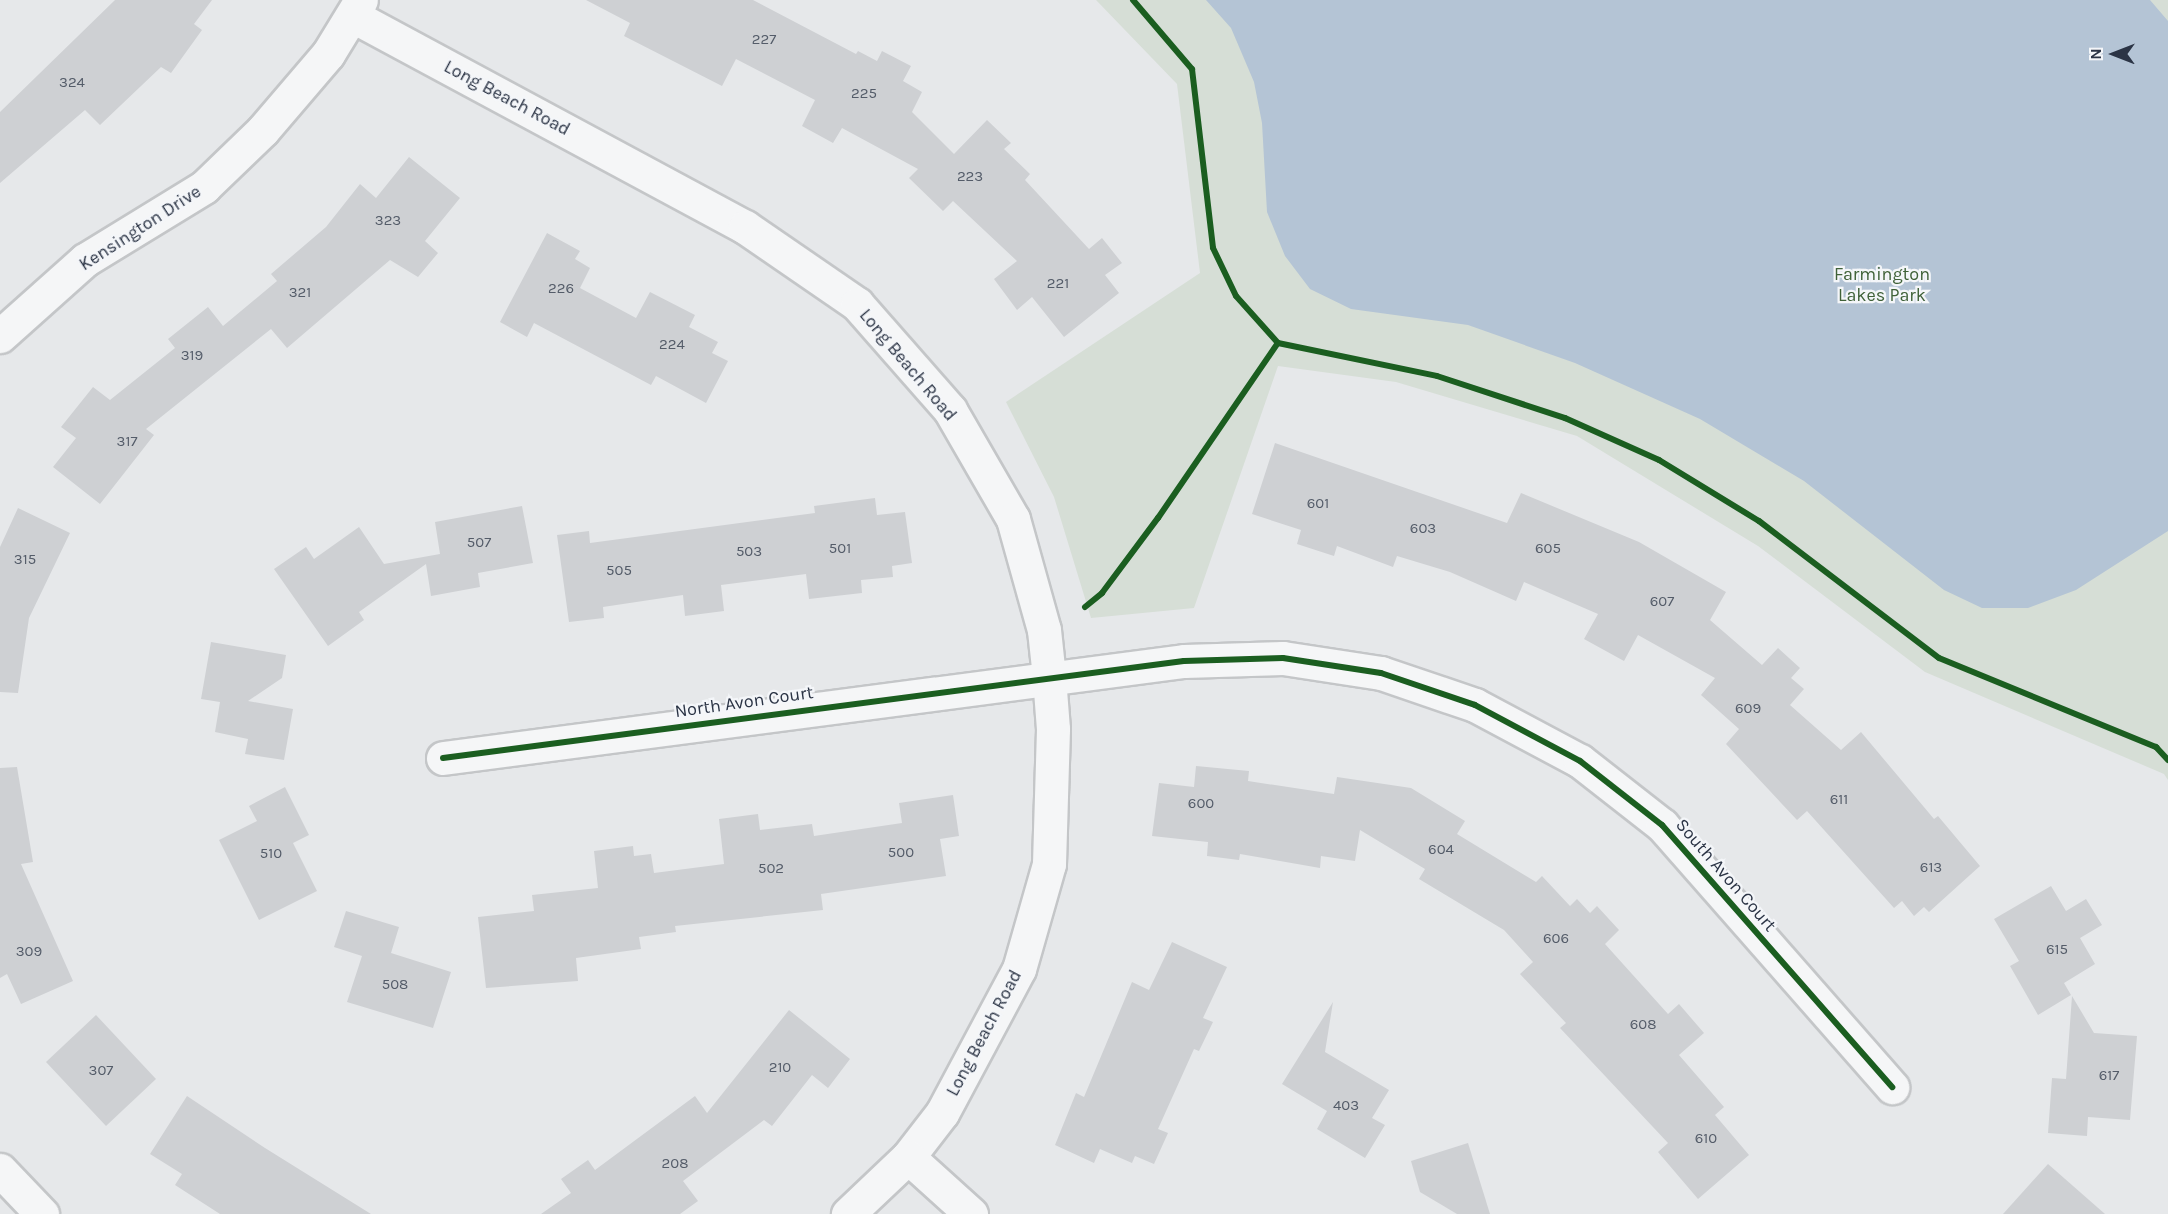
<!DOCTYPE html>
<html>
<head>
<meta charset="utf-8">
<style>
	body { margin:0 }
	#map { position:relative; width:2168px; height:1214px; overflow:hidden; background:#e6e8ea; font-family:Karla,sans-serif }
	div>[style] { position:absolute }
	.green>* { inset:0; background:#d6ded6 }
	.water>* { inset:0; background:#b4c4d5 }
	.building>* { inset:0; background:#ced0d3 }
	.roads { filter:drop-shadow(2px 0 #c4c6c8) drop-shadow(-2px 0 #c4c6c8) drop-shadow(0 2px #c4c6c8) drop-shadow(0 -2px #c4c6c8) }
	.minor>* { height:33px; margin:-16.5px; padding:0 16.5px; transform-origin:16.5px; border-radius:16.5px; background:#f5f6f7 }
	.cycleway>* { height:6px; margin:-3px; padding:0 3px; transform-origin:3px; border-radius:3px; background:#1b5e20 }
	span { translate:-50% -50%; white-space:nowrap; text-align:center; line-height:1.15; -webkit-text-stroke:4.5px #f4f6f9; paint-order:stroke }
	.number-label { font-size:15px; color:#545c69 }
	.number-label span { -webkit-text-stroke-width:0 }
	.street-label { font-size:18px; color:#2b3445 }
	.park-label { font-size:18px; color:#3f6138 }
	.north { position:absolute; left:2084px; top:24px; width:60px; height:60px; -webkit-text-stroke:4px #f4f6f9; paint-order:stroke; rotate:270deg; font-size:16px; font-weight:700; line-height:24px; text-align:center; color:#2b3445 }
	.north::after { content:''; display:block; margin:auto; width:21px; height:27px; background:#2b3445; clip-path:polygon(50% 0,100% 100%,50% 72%,0 100%) }
</style>
</head>
<body>
<div id="map">
	<div class="green">
		<div style="clip-path:polygon(1096px 0,2168px 0,2168px 780px,2164px 774px,1925px 672px,1758px 546px,1577px 436px,1396px 382px,1278px 366px,1194px 608px,1091px 618px,1054px 497px,1006px 402px,1200px 273px,1177px 84px)"></div>
	</div>
	<div class="water">
		<div style="clip-path:polygon(1206px 0,2150px 0,2168px 21px,2168px 531px,2076px 590px,2028px 608px,1982px 608px,1944px 590px,1804px 481px,1700px 419px,1575px 363px,1468px 325px,1351px 309px,1310px 289px,1285px 256px,1267px 212px,1262px 123px,1254px 82px,1231px 28px)"></div>
	</div>
	<div class="building">
		<div style="clip-path:polygon(115px 0,212px 0,194px 24px,202px 30px,171px 73px,161px 67px,100px 125px,85px 110px,0 183px,0 112px)"></div>
		<div style="clip-path:polygon(586px 0,753px 0,856px 54px,858px 51px,877px 61px,882px 51px,911px 66px,903px 81px,922px 92px,912px 112px,954px 154px,987px 120px,1011px 143px,1004px 149px,1030px 174px,1025px 180px,1089px 249px,1102px 238px,1122px 263px,1105px 275px,1119px 293px,1064px 337px,1032px 297px,1017px 310px,994px 279px,1017px 261px,953px 201px,943px 211px,909px 178px,918px 169px,842px 128px,833px 143px,802px 126px,815px 100px,736px 59px,722px 86px,624px 36px,630px 23px)"></div>
		<div style="clip-path:polygon(409px 157px,460px 198px,425px 241px,438px 253px,418px 277px,390px 260px,287px 348px,271px 329px,146px 429px,154px 435px,100px 504px,53px 467px,76px 438px,61px 427px,93px 387px,110px 400px,175px 348px,168px 339px,208px 307px,223px 326px,277px 281px,271px 274px,326px 227px,360px 184px,376px 198px)"></div>
		<div style="clip-path:polygon(547px 233px,580px 251px,575px 259px,590px 268px,580px 288px,636px 318px,650px 292px,695px 315px,689px 327px,718px 342px,712px 353px,728px 361px,706px 403px,656px 376px,651px 385px,534px 323px,527px 337px,500px 322px)"></div>
		<div style="clip-path:polygon(1275px 443px,1507px 523px,1521px 493px,1639px 542px,1726px 592px,1710px 620px,1762px 665px,1778px 648px,1800px 668px,1791px 678px,1804px 689px,1790px 705px,1841px 750px,1861px 732px,1934px 819px,1938px 816px,1980px 866px,1929px 912px,1924px 907px,1914px 916px,1902px 901px,1894px 908px,1807px 811px,1797px 820px,1726px 744px,1739px 729px,1701px 695px,1715px 678px,1638px 635px,1624px 661px,1584px 639px,1598px 614px,1524px 582px,1516px 601px,1450px 572px,1397px 556px,1393px 567px,1337px 546px,1334px 556px,1297px 544px,1301px 530px,1252px 514px)"></div>
		<div style="clip-path:polygon(875px 498px,877px 515px,905px 512px,912px 563px,892px 566px,893px 577px,861px 580px,862px 593px,809px 599px,806px 574px,721px 585px,724px 611px,685px 616px,683px 595px,603px 607px,604px 618px,569px 622px,557px 535px,589px 531px,590px 543px,815px 513px,814px 506px)"></div>
		<div style="clip-path:polygon(522px 506px,533px 563px,478px 573px,480px 587px,431px 596px,426px 564px,359px 612px,364px 620px,328px 646px,274px 569px,306px 547px,314px 559px,359px 527px,384px 564px,440px 554px,435px 522px)"></div>
		<div style="clip-path:polygon(18px 508px,70px 533px,29px 618px,18px 693px,0 692px,0 547px)"></div>
		<div style="clip-path:polygon(211px 642px,286px 655px,282px 678px,248px 701px,293px 709px,284px 760px,245px 754px,248px 739px,215px 732px,220px 702px,201px 699px)"></div>
		<div style="clip-path:polygon(1196px 766px,1249px 771px,1248px 781px,1334px 794px,1337px 777px,1411px 788px,1465px 821px,1457px 834px,1536px 882px,1542px 876px,1570px 906px,1577px 899px,1590px 913px,1597px 906px,1619px 930px,1605px 944px,1668px 1014px,1679px 1004px,1704px 1033px,1679px 1055px,1724px 1107px,1715px 1115px,1749px 1155px,1698px 1199px,1658px 1152px,1668px 1143px,1560px 1028px,1566px 1023px,1520px 974px,1533px 962px,1504px 930px,1419px 879px,1425px 869px,1360px 830px,1355px 861px,1321px 856px,1320px 868px,1240px 854px,1239px 860px,1207px 856px,1208px 842px,1152px 836px,1159px 783px,1194px 787px)"></div>
		<div style="clip-path:polygon(17px 767px,33px 862px,21px 864px,73px 981px,21px 1004px,7px 974px,0 978px,0 768px)"></div>
		<div style="clip-path:polygon(285px 787px,309px 835px,293px 843px,317px 891px,259px 920px,219px 840px,257px 821px,249px 806px)"></div>
		<div style="clip-path:polygon(953px 795px,959px 836px,940px 839px,946px 876px,821px 894px,823px 910px,675px 926px,676px 932px,639px 937px,641px 949px,576px 958px,578px 981px,486px 988px,478px 917px,534px 911px,532px 895px,598px 888px,594px 851px,633px 846px,634px 856px,651px 854px,654px 873px,724px 864px,719px 819px,758px 814px,760px 830px,812px 824px,814px 836px,902px 823px,899px 803px)"></div>
		<div style="clip-path:polygon(2051px 886px,2066px 911px,2086px 899px,2102px 925px,2080px 938px,2095px 964px,2064px 983px,2071px 995px,2038px 1015px,2010px 966px,2019px 961px,1994px 919px)"></div>
		<div style="clip-path:polygon(346px 911px,399px 927px,391px 953px,451px 972px,433px 1028px,347px 1002px,362px 956px,334px 947px)"></div>
		<div style="clip-path:polygon(1172px 942px,1227px 967px,1203px 1018px,1213px 1022px,1199px 1051px,1194px 1049px,1158px 1129px,1168px 1133px,1154px 1164px,1135px 1156px,1132px 1163px,1100px 1149px,1094px 1163px,1055px 1145px,1076px 1093px,1084px 1097px,1132px 982px,1149px 990px)"></div>
		<div style="clip-path:polygon(2072px 996px,2094px 1033px,2137px 1036px,2130px 1120px,2088px 1117px,2087px 1136px,2048px 1133px,2052px 1078px,2066px 1079px)"></div>
		<div style="clip-path:polygon(1333px 1002px,1325px 1052px,1389px 1090px,1372px 1118px,1385px 1125px,1365px 1158px,1317px 1129px,1327px 1111px,1282px 1084px)"></div>
		<div style="clip-path:polygon(789px 1010px,850px 1059px,828px 1088px,812px 1075px,772px 1126px,764px 1120px,683px 1181px,698px 1201px,680px 1214px,541px 1214px,571px 1193px,561px 1179px,588px 1160px,595px 1170px,695px 1096px,707px 1113px)"></div>
		<div style="clip-path:polygon(96px 1015px,156px 1079px,106px 1126px,46px 1062px)"></div>
		<div style="clip-path:polygon(187px 1096px,265px 1148px,371px 1214px,220px 1214px,175px 1185px,182px 1174px,150px 1154px)"></div>
		<div style="clip-path:polygon(1468px 1143px,1490px 1214px,1457px 1214px,1420px 1192px,1411px 1161px)"></div>
		<div style="clip-path:polygon(2048px 1164px,2105px 1214px,2003px 1214px)"></div>
	</div>
	<div class="roads">
		<div class="minor">
			<div style="left:353px;top:16px;width:445px;rotate:28.3deg"></div>
			<div style="left:745px;top:227px;width:136px;rotate:34.5deg"></div>
			<div style="left:857px;top:304px;width:141px;rotate:48.7deg"></div>
			<div style="left:950px;top:410px;width:126px;rotate:60deg"></div>
			<div style="left:1013px;top:519px;width:115px;rotate:74.4deg"></div>
			<div style="left:1044px;top:630px;width:47px;rotate:83.9deg"></div>
			<div style="left:1049px;top:677px;width:52px;rotate:85.6deg"></div>
			<div style="left:1053px;top:729px;width:135px;rotate:91.7deg"></div>
			<div style="left:1049px;top:864px;width:109px;rotate:105.9deg"></div>
			<div style="left:1019px;top:969px;width:163px;rotate:118.1deg"></div>
			<div style="left:942px;top:1113px;width:56px;rotate:127.7deg"></div>
			<div style="left:908px;top:1157px;width:83px;rotate:136.5deg"></div>
			<div style="left:0;top:336px;width:114px;rotate:-41.8deg"></div>
			<div style="left:85px;top:260px;width:140px;rotate:-31.5deg"></div>
			<div style="left:204px;top:187px;width:82px;rotate:-44deg"></div>
			<div style="left:263px;top:130px;width:100px;rotate:-49.5deg"></div>
			<div style="left:328px;top:54px;width:63px;rotate:-58.6deg"></div>
			<div style="left:443px;top:758px;width:747px;rotate:-7.46deg"></div>
			<div style="left:1184px;top:661px;width:99px;rotate:-1.7deg"></div>
			<div style="left:1283px;top:658px;width:99px;rotate:8.7deg"></div>
			<div style="left:1381px;top:673px;width:99px;rotate:18.8deg"></div>
			<div style="left:1475px;top:705px;width:119px;rotate:28.1deg"></div>
			<div style="left:1580px;top:761px;width:104px;rotate:38deg"></div>
			<div style="left:1662px;top:825px;width:349px;rotate:48.7deg"></div>
			<div style="left:908px;top:1157px;width:85px;rotate:42.1deg"></div>
			<div style="left:0;top:1170px;width:61px;rotate:46.3deg"></div>
		</div>
	</div>
	<div class="cycleway">
		<div style="left:1133px;top:0;width:91px;rotate:49.5deg"></div>
		<div style="left:1192px;top:69px;width:180px;rotate:83.3deg"></div>
		<div style="left:1213px;top:248px;width:53px;rotate:64.4deg"></div>
		<div style="left:1236px;top:296px;width:63px;rotate:48.2deg"></div>
		<div style="left:1278px;top:343px;width:162px;rotate:11.7deg"></div>
		<div style="left:1437px;top:376px;width:135px;rotate:18.2deg"></div>
		<div style="left:1565px;top:418px;width:103px;rotate:24.1deg"></div>
		<div style="left:1659px;top:460px;width:117px;rotate:31.4deg"></div>
		<div style="left:1759px;top:521px;width:226px;rotate:37.3deg"></div>
		<div style="left:1939px;top:658px;width:235px;rotate:22.3deg"></div>
		<div style="left:2156px;top:747px;width:18px;rotate:47deg"></div>
		<div style="left:1085px;top:607px;width:22px;rotate:-39deg"></div>
		<div style="left:1102px;top:593px;width:94px;rotate:-53.3deg"></div>
		<div style="left:1158px;top:518px;width:212px;rotate:-55.6deg"></div>
		<div style="left:443px;top:758px;width:747px;rotate:-7.46deg"></div>
		<div style="left:1184px;top:661px;width:99px;rotate:-1.7deg"></div>
		<div style="left:1283px;top:658px;width:99px;rotate:8.7deg"></div>
		<div style="left:1381px;top:673px;width:99px;rotate:18.8deg"></div>
		<div style="left:1475px;top:705px;width:119px;rotate:28.1deg"></div>
		<div style="left:1580px;top:761px;width:104px;rotate:38deg"></div>
		<div style="left:1662px;top:825px;width:349px;rotate:48.7deg"></div>
	</div>
	<div class="number-label">
		<span style="left:764px;top:40px">227</span>
		<span style="left:72px;top:83px">324</span>
		<span style="left:864px;top:94px">225</span>
		<span style="left:970px;top:177px">223</span>
		<span style="left:388px;top:221px">323</span>
		<span style="left:1058px;top:284px">221</span>
		<span style="left:561px;top:289px">226</span>
		<span style="left:300px;top:293px">321</span>
		<span style="left:672px;top:345px">224</span>
		<span style="left:192px;top:356px">319</span>
		<span style="left:127px;top:442px">317</span>
		<span style="left:1318px;top:504px">601</span>
		<span style="left:1423px;top:529px">603</span>
		<span style="left:479px;top:543px">507</span>
		<span style="left:840px;top:549px">501</span>
		<span style="left:1548px;top:549px">605</span>
		<span style="left:749px;top:552px">503</span>
		<span style="left:25px;top:560px">315</span>
		<span style="left:619px;top:571px">505</span>
		<span style="left:1662px;top:602px">607</span>
		<span style="left:1748px;top:709px">609</span>
		<span style="left:1839px;top:800px">611</span>
		<span style="left:1201px;top:804px">600</span>
		<span style="left:1441px;top:850px">604</span>
		<span style="left:901px;top:853px">500</span>
		<span style="left:271px;top:854px">510</span>
		<span style="left:1931px;top:868px">613</span>
		<span style="left:771px;top:869px">502</span>
		<span style="left:1556px;top:939px">606</span>
		<span style="left:2057px;top:950px">615</span>
		<span style="left:29px;top:952px">309</span>
		<span style="left:395px;top:985px">508</span>
		<span style="left:1643px;top:1025px">608</span>
		<span style="left:780px;top:1068px">210</span>
		<span style="left:101px;top:1071px">307</span>
		<span style="left:2109px;top:1076px">617</span>
		<span style="left:1346px;top:1106px">403</span>
		<span style="left:1706px;top:1139px">610</span>
		<span style="left:675px;top:1164px">208</span>
	</div>
	<div class="street-label">
		<span style="left:507px;top:98px;rotate:28deg">Long Beach Road</span>
		<span style="left:140px;top:228px;rotate:-33deg">Kensington Drive</span>
		<span style="left:908px;top:365px;rotate:50deg">Long Beach Road</span>
		<span style="left:744px;top:702px;rotate:-8deg">North Avon Court</span>
		<span style="left:1726px;top:875px;rotate:49deg">South Avon Court</span>
		<span style="left:984px;top:1033px;rotate:-62deg">Long Beach Road</span>
	</div>
	<div class="park-label">
		<span style="left:1882px;top:285px">Farmington<br>Lakes Park</span>
	</div>
	<div class="north">N</div>
</div>
</body>
</html>
